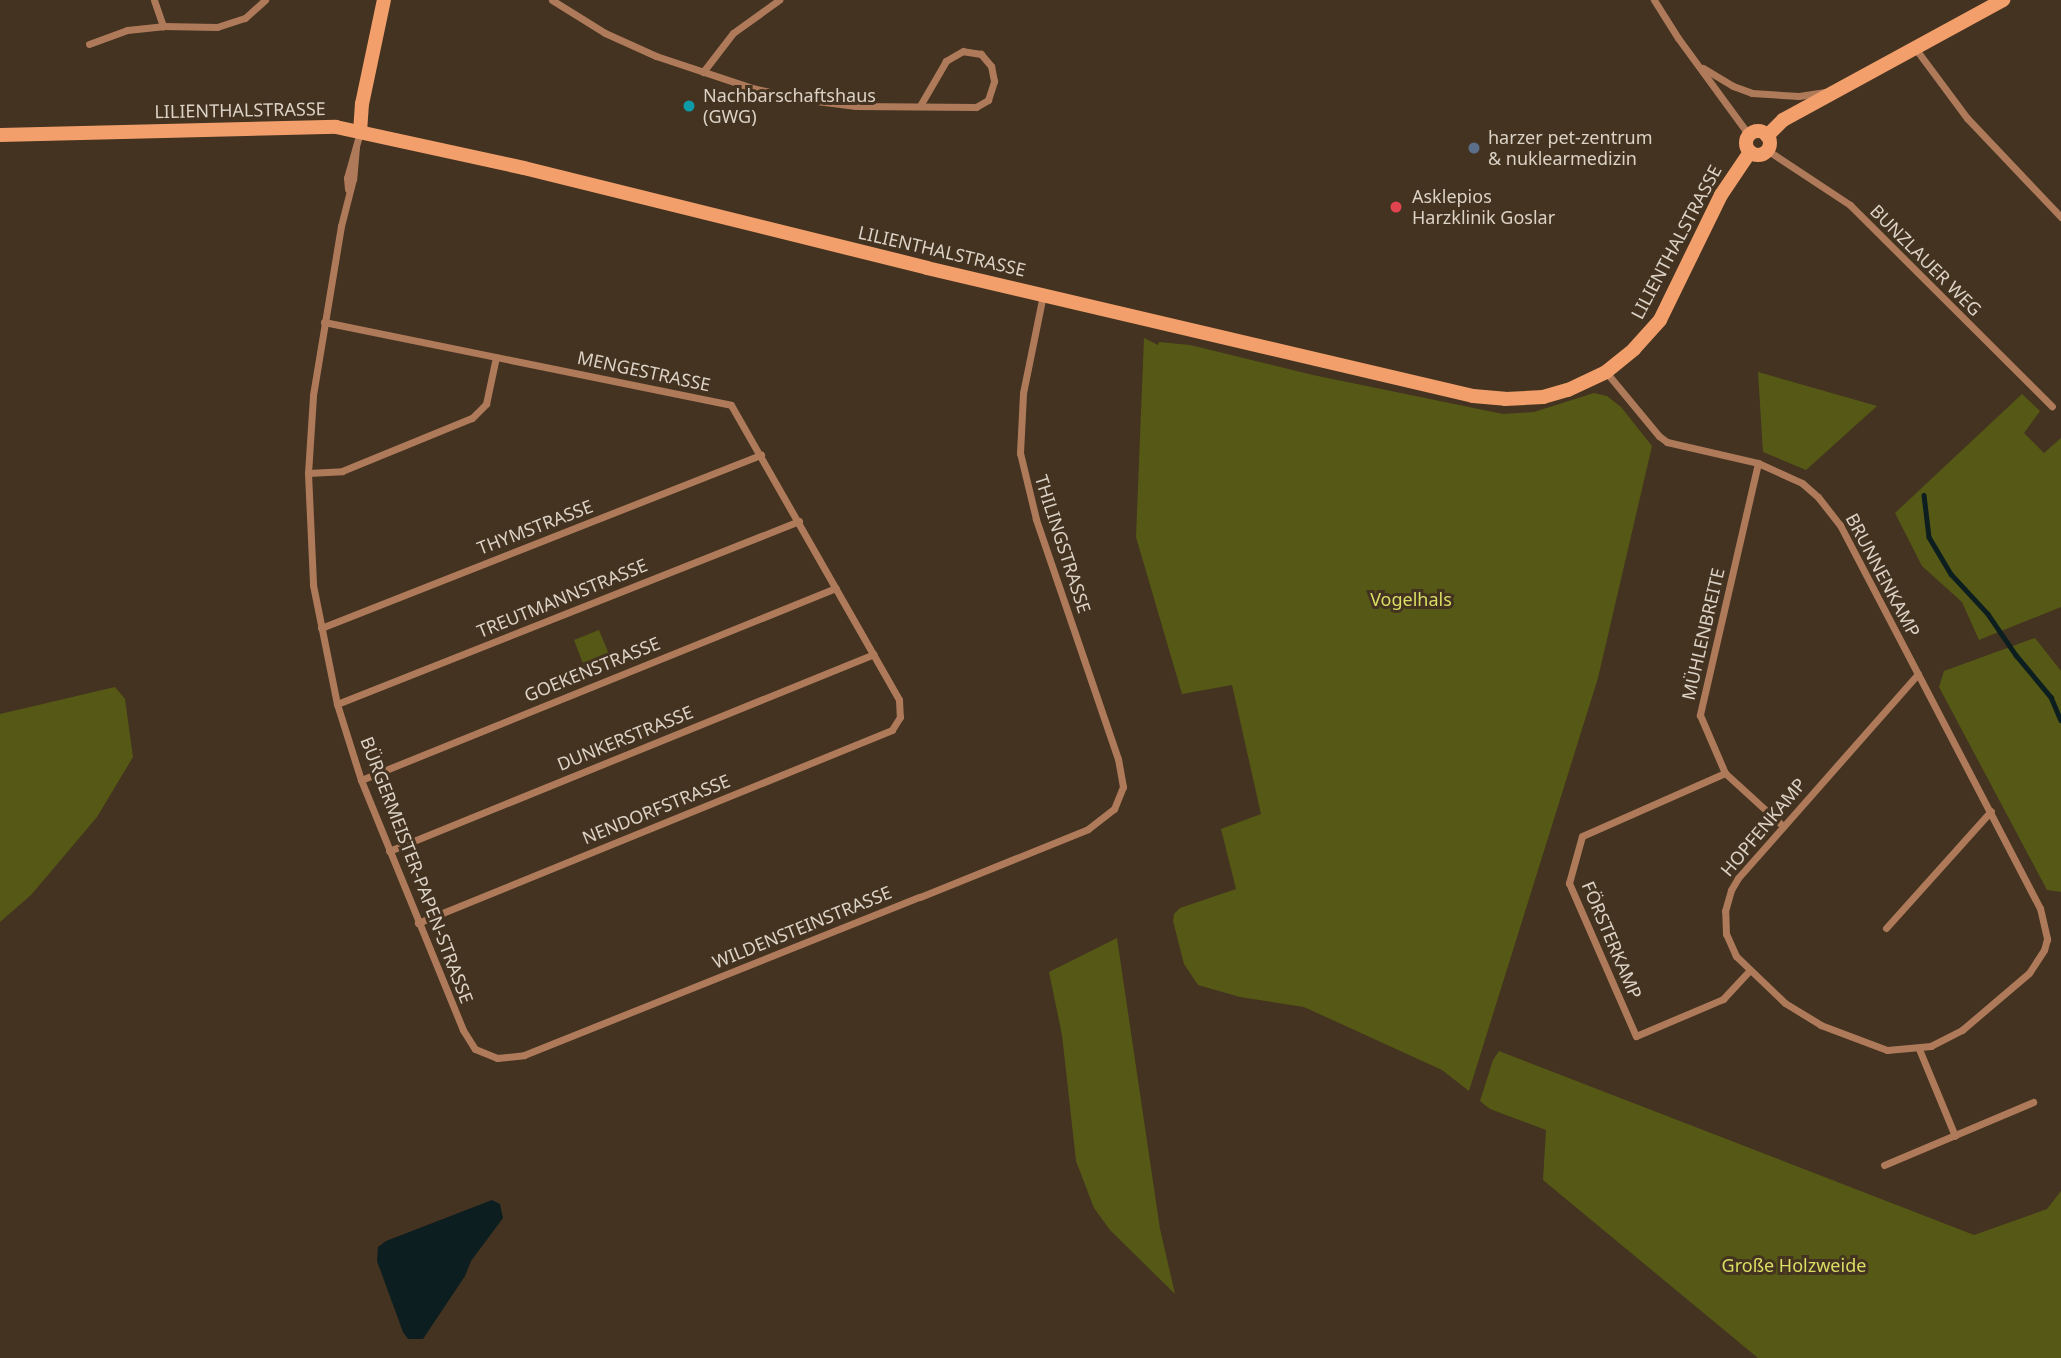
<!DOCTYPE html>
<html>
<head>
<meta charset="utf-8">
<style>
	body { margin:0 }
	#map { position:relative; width:2061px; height:1358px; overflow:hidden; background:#433320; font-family:"Noto Sans",sans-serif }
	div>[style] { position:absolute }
	.green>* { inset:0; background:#565915 }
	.water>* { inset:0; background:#0c1e1f }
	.stream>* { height:4.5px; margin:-2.25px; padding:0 2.25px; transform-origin:2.25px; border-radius:2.25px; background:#0c1e1f }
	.street>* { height:7px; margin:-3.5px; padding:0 3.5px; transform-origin:3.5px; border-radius:3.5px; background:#ae7a5a }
	.secondary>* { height:14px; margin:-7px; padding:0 7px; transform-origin:7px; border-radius:7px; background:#f29f6b }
	.secondary>.ring { margin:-7px; padding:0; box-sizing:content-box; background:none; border:14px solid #f29f6b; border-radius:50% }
	.dots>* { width:19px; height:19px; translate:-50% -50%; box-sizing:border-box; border:4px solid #433320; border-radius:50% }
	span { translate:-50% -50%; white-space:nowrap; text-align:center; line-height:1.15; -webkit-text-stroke:6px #433320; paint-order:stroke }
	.poi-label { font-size:18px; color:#dcd2c6 }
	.left { translate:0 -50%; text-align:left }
	.street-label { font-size:18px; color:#dcd2c6 }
	.park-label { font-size:18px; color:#d8df63 }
</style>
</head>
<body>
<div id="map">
	<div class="green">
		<div style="clip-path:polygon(1144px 338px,1158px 345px,1159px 342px,1190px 345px,1313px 375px,1503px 414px,1534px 412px,1594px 393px,1607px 396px,1621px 407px,1652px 446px,1598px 678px,1469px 1091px,1442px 1070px,1304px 1007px,1240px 997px,1198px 985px,1184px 964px,1173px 921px,1174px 914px,1180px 908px,1236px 889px,1221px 829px,1261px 814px,1232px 685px,1182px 694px,1136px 537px)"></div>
		<div style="clip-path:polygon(1758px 372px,1877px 406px,1806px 470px,1763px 452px)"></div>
		<div style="clip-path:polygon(2022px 394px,2040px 411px,2024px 433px,2044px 453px,2061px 438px,2061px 607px,1979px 640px,1962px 602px,1922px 566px,1895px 513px)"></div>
		<div style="clip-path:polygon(599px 630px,613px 664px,587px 674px,574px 640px)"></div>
		<div style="clip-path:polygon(2035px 638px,2061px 671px,2061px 892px,2047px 890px,1939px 687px,1944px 671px)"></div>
		<div style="clip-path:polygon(115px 687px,125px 699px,133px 757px,97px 817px,31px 895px,0 922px,0 714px)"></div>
		<div style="clip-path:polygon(1117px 938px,1160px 1229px,1175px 1294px,1110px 1230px,1094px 1208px,1076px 1161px,1062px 1035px,1049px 972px)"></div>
		<div style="clip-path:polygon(1499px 1051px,1974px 1235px,2047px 1209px,2061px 1191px,2061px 1358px,1758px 1358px,1543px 1180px,1546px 1130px,1490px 1109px,1480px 1101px,1493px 1060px)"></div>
	</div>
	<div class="water">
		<div style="clip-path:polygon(492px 1200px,500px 1204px,503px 1218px,471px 1261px,465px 1276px,423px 1339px,408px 1339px,403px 1332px,377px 1261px,378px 1247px,386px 1241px)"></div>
	</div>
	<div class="stream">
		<div style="left:1924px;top:495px;width:42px;rotate:83.2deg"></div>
		<div style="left:1929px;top:537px;width:43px;rotate:59.3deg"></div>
		<div style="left:1951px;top:574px;width:54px;rotate:47.2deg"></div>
		<div style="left:1988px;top:614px;width:50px;rotate:55.7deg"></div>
		<div style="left:2016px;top:655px;width:55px;rotate:50.2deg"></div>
		<div style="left:2051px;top:697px;width:25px;rotate:67deg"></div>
	</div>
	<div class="street">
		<div style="left:154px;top:0;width:28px;rotate:71deg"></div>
		<div style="left:552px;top:0;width:62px;rotate:31.9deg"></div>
		<div style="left:605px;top:33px;width:56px;rotate:24.3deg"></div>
		<div style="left:656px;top:56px;width:101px;rotate:18.4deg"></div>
		<div style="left:752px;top:88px;width:50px;rotate:12.7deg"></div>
		<div style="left:801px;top:99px;width:55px;rotate:7.3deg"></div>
		<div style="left:856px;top:106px;width:120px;rotate:0.5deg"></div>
		<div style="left:976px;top:107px;width:14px;rotate:-30deg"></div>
		<div style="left:988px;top:100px;width:20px;rotate:-72deg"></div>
		<div style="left:994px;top:81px;width:15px;rotate:-101deg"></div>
		<div style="left:991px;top:66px;width:16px;rotate:-130deg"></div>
		<div style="left:981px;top:54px;width:18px;rotate:-171deg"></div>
		<div style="left:963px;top:51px;width:20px;rotate:150deg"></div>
		<div style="left:946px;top:61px;width:50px;rotate:120.2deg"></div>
		<div style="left:1654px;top:0;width:45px;rotate:57.7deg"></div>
		<div style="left:1678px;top:38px;width:120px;rotate:53.8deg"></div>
		<div style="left:89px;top:44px;width:40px;rotate:-20.2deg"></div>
		<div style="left:127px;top:30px;width:36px;rotate:-6deg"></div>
		<div style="left:163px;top:26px;width:54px;rotate:1.1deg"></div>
		<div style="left:217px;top:27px;width:29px;rotate:-18deg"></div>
		<div style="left:245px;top:18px;width:27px;rotate:-42deg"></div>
		<div style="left:1915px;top:48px;width:87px;rotate:53.4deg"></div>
		<div style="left:1967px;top:118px;width:137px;rotate:46.5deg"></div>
		<div style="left:1703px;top:68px;width:35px;rotate:31deg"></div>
		<div style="left:1733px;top:86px;width:20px;rotate:20deg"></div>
		<div style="left:1752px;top:93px;width:47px;rotate:3.7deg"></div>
		<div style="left:1799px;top:96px;width:25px;rotate:-9deg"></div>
		<div style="left:703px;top:72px;width:49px;rotate:-52.4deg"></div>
		<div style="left:733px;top:33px;width:57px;rotate:-35.7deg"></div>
		<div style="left:356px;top:147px;width:32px;rotate:95deg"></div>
		<div style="left:353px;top:179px;width:49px;rotate:104.3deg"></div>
		<div style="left:341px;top:226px;width:172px;rotate:99.4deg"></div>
		<div style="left:313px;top:396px;width:77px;rotate:93.7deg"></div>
		<div style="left:308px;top:473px;width:112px;rotate:87.4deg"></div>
		<div style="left:313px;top:585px;width:121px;rotate:78.6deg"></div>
		<div style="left:337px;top:704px;width:80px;rotate:72.5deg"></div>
		<div style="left:361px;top:780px;width:270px;rotate:67.8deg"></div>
		<div style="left:463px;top:1030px;width:22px;rotate:58deg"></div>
		<div style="left:475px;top:1049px;width:24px;rotate:22deg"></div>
		<div style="left:497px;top:1058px;width:27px;rotate:-6deg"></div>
		<div style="left:524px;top:1055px;width:426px;rotate:-21.8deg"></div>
		<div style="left:920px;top:897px;width:181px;rotate:-22deg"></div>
		<div style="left:1088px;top:829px;width:33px;rotate:-38deg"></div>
		<div style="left:1114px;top:809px;width:24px;rotate:-68deg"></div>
		<div style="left:1123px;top:787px;width:28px;rotate:-100deg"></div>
		<div style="left:1118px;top:759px;width:254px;rotate:-108.9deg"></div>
		<div style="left:1036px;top:519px;width:68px;rotate:-103.6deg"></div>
		<div style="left:1020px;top:453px;width:60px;rotate:-87.1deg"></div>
		<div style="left:1023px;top:393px;width:100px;rotate:-78.5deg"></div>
		<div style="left:1767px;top:150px;width:100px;rotate:33.5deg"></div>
		<div style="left:1850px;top:205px;width:285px;rotate:44.9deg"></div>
		<div style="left:348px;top:189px;width:11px;rotate:-95deg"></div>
		<div style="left:347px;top:178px;width:48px;rotate:-74.2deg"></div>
		<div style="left:324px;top:322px;width:415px;rotate:11.5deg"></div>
		<div style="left:731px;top:405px;width:339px;rotate:60.3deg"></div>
		<div style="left:899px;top:700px;width:17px;rotate:87deg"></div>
		<div style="left:900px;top:717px;width:15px;rotate:122deg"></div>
		<div style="left:892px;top:730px;width:512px;rotate:157.85deg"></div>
		<div style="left:1606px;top:372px;width:83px;rotate:50.4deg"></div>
		<div style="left:1659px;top:436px;width:10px;rotate:37deg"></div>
		<div style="left:1667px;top:442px;width:93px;rotate:13deg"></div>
		<div style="left:1758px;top:463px;width:48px;rotate:24.4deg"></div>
		<div style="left:1802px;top:483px;width:21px;rotate:41deg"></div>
		<div style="left:1818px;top:497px;width:36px;rotate:52deg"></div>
		<div style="left:1840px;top:525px;width:168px;rotate:62.4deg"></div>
		<div style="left:1758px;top:463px;width:259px;rotate:103deg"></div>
		<div style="left:1700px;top:715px;width:63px;rotate:66.7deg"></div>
		<div style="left:1725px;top:773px;width:79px;rotate:42.4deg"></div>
		<div style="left:308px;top:473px;width:34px;rotate:-3deg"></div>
		<div style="left:342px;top:471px;width:140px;rotate:-22.2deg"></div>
		<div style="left:472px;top:418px;width:20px;rotate:-45deg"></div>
		<div style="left:486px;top:404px;width:48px;rotate:-78deg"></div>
		<div style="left:321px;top:628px;width:473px;rotate:-21.5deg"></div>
		<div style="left:1918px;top:674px;width:264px;rotate:62.5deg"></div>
		<div style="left:2040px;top:908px;width:32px;rotate:77deg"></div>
		<div style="left:2047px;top:939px;width:11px;rotate:105deg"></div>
		<div style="left:2044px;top:950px;width:27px;rotate:123deg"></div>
		<div style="left:2029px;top:973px;width:88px;rotate:139.6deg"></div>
		<div style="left:1962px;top:1030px;width:35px;rotate:153deg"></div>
		<div style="left:1931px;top:1046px;width:44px;rotate:174.8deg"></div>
		<div style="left:1887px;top:1050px;width:71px;rotate:-159.3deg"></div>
		<div style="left:1821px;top:1025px;width:42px;rotate:-148.6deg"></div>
		<div style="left:1785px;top:1003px;width:68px;rotate:-136.2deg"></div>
		<div style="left:1736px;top:956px;width:24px;rotate:-114deg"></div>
		<div style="left:1726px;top:934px;width:23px;rotate:-92deg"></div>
		<div style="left:1725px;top:911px;width:22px;rotate:-74deg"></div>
		<div style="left:1731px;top:890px;width:14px;rotate:-60deg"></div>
		<div style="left:1738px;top:878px;width:272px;rotate:-48.6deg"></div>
		<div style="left:337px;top:704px;width:497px;rotate:-21.6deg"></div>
		<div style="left:1725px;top:773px;width:156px;rotate:156.2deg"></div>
		<div style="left:1582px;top:836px;width:49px;rotate:105.5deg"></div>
		<div style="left:1569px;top:883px;width:167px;rotate:66.4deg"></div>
		<div style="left:1636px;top:1036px;width:95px;rotate:-23deg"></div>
		<div style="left:1723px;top:999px;width:38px;rotate:-47deg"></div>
		<div style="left:361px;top:780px;width:512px;rotate:-22.01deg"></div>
		<div style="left:389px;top:851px;width:523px;rotate:-22.11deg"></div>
		<div style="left:1886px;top:928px;width:157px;rotate:-48.1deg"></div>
		<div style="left:1919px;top:1049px;width:94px;rotate:67.5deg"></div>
		<div style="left:1884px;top:1165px;width:162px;rotate:-22.9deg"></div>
	</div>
	<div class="secondary">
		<div class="ring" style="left:1746px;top:131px;width:10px;height:10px"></div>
		<div style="left:360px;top:132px;width:28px;rotate:-86deg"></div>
		<div style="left:362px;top:104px;width:106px;rotate:-78.1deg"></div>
		<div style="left:0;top:135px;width:336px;rotate:-1.4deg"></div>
		<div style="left:336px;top:127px;width:192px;rotate:12.3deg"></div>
		<div style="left:524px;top:168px;width:415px;rotate:13.9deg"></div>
		<div style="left:927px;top:268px;width:561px;rotate:13.19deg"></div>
		<div style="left:1473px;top:396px;width:32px;rotate:5deg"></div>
		<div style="left:1505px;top:399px;width:38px;rotate:-3deg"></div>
		<div style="left:1543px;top:397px;width:26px;rotate:-16deg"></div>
		<div style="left:1568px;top:390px;width:42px;rotate:-25.3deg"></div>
		<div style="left:1606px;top:372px;width:36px;rotate:-39deg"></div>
		<div style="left:1634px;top:349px;width:39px;rotate:-48deg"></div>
		<div style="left:1660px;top:320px;width:139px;rotate:-64deg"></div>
		<div style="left:1721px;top:195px;width:52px;rotate:-56deg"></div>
		<div style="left:1767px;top:136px;width:23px;rotate:-45deg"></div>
		<div style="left:1783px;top:120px;width:251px;rotate:-28.6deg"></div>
	</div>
	<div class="dots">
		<div style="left:689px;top:106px;background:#0f9aa8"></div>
		<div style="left:1474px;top:148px;background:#5c6f8a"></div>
		<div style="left:1396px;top:207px;background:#e0444e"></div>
	</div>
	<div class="poi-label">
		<span class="left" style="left:703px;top:106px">Nachbarschaftshaus<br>(GWG)</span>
		<span class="left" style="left:1488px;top:148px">harzer pet-zentrum<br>&amp; nuklearmedizin</span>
		<span class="left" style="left:1412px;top:207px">Asklepios<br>Harzklinik Goslar</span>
	</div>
	<div class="street-label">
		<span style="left:240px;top:110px;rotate:-1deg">LILIENTHALSTRASSE</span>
		<span style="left:1676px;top:242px;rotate:-62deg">LILIENTHALSTRASSE</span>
		<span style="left:942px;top:251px;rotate:13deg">LILIENTHALSTRASSE</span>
		<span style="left:1926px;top:260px;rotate:45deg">BUNZLAUER WEG</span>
		<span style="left:644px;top:371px;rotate:12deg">MENGESTRASSE</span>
		<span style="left:535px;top:527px;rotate:-21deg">THYMSTRASSE</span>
		<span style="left:1063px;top:544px;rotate:72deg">THILINGSTRASSE</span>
		<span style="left:1883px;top:575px;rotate:62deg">BRUNNENKAMP</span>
		<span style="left:562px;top:598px;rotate:-22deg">TREUTMANNSTRASSE</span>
		<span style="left:1703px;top:634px;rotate:-77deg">MÜHLENBREITE</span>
		<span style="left:592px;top:669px;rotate:-22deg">GOEKENSTRASSE</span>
		<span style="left:625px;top:738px;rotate:-22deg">DUNKERSTRASSE</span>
		<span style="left:656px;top:809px;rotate:-22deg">NENDORFSTRASSE</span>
		<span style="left:1763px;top:827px;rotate:-50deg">HOPFENKAMP</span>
		<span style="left:417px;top:870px;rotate:69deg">BÜRGERMEISTER-PAPEN-STRASSE</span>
		<span style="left:802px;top:927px;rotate:-22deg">WILDENSTEINSTRASSE</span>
		<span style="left:1612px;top:940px;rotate:67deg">FÖRSTERKAMP</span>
	</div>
	<div class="park-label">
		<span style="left:1411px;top:599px">Vogelhals</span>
		<span style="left:1794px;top:1265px">Große Holzweide</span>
	</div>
</div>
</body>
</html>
